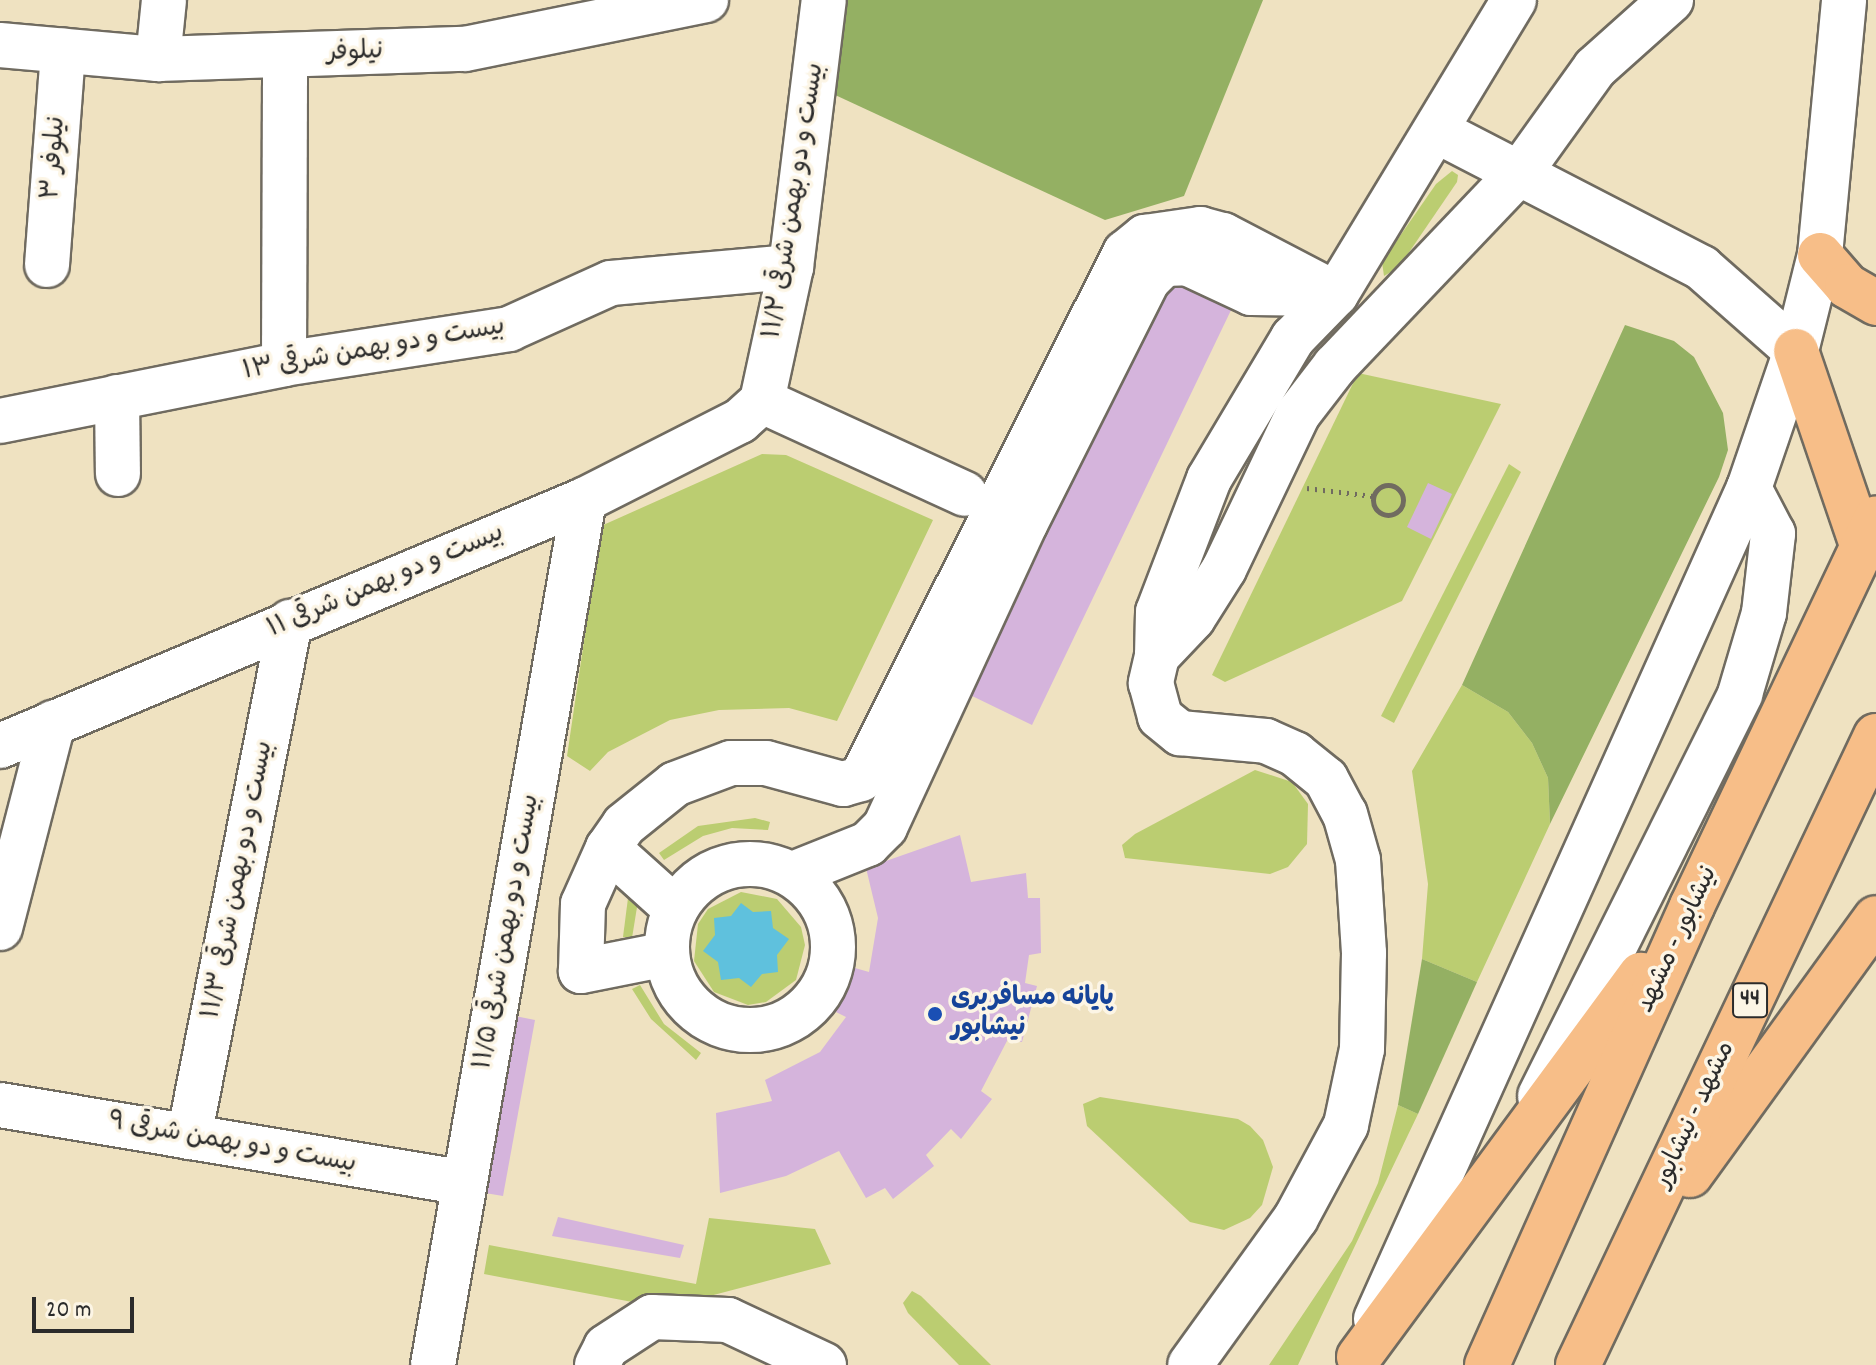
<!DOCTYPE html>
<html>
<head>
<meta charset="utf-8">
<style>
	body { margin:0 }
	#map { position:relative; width:1876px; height:1365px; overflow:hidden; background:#efe2c1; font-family:Dekko,"Playpen Sans Arabic",sans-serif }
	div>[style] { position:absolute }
	.green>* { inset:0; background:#bbcd71 }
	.forest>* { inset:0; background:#94b063 }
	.water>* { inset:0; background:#5fc1dd }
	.building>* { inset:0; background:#d5b4dc }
	.path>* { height:5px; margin-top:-2.5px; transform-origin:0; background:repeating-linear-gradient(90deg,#706b60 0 2px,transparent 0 8px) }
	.path>.ring { margin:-2.5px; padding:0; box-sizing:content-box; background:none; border:5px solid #706b60; border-radius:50% }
	.roads { filter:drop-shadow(2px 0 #706b60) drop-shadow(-2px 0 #706b60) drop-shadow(0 2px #706b60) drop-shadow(0 -2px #706b60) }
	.minor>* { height:44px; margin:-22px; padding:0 22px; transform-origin:22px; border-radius:22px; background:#fff }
	.minor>.ring { margin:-22px; padding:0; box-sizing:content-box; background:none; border:44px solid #fff; border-radius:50% }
	.highway>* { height:44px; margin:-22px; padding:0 22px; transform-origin:22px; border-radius:22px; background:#f7be88 }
	.dots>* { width:22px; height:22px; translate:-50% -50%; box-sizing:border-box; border:4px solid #fcf5e5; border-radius:50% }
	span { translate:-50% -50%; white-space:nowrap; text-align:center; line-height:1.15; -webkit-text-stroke:7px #fcf5e5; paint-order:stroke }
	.shield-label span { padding:2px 6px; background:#fcf5e5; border:2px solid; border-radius:6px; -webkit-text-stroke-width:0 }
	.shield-label { font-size:24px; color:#2b2b2b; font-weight:700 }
	.street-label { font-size:26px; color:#2b2b2b }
	.transit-label { font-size:26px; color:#164399; font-weight:700 }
	.left { translate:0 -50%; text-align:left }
	.scale { position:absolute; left:32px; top:1297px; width:102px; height:36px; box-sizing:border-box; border:4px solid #2b2b2b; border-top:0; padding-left:10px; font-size:24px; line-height:28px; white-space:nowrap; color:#2b2b2b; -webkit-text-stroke:6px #fcf5e5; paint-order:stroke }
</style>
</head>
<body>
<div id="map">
	<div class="green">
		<div style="clip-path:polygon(1452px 171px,1458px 175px,1457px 182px,1399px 267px,1384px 276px,1382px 262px,1436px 184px)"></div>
		<div style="clip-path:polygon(1358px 373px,1501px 404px,1402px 601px,1225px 682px,1212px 675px)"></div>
		<div style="clip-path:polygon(762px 454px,786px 455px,933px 520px,837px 721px,789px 708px,719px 710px,670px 720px,608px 752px,590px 771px,567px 756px,601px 526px)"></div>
		<div style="clip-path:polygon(1509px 464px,1521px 472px,1394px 723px,1381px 716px)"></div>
		<div style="clip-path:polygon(1462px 685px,1508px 712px,1532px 743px,1548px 778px,1550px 824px,1477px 982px,1422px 959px,1428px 884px,1412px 771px)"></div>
		<div style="clip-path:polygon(1255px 770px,1292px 782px,1308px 804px,1307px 844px,1288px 867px,1270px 874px,1125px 858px,1122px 845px,1135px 834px)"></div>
		<div style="clip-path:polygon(755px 818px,770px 822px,768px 830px,732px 828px,703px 836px,664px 860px,659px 853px,698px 826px)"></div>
		<div style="clip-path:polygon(741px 892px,777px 899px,801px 927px,805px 945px,796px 980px,766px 1002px,748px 1005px,714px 992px,694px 961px,698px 924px,708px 909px)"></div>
		<div style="clip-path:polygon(628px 898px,638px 901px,632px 938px,623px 937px)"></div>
		<div style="clip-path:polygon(640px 985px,664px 1024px,701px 1053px,696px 1060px,651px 1019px,632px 989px)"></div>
		<div style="clip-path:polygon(1100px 1097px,1238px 1119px,1250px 1126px,1263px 1140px,1273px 1167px,1262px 1205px,1250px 1218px,1224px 1230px,1190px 1222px,1087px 1126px,1083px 1104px)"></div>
		<div style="clip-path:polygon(1398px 1105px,1418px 1114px,1298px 1365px,1269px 1365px,1352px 1241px,1378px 1183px)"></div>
		<div style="clip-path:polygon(709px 1218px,815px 1229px,831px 1264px,664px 1308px,484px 1274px,489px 1245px,696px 1284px)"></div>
		<div style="clip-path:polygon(912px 1291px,921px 1296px,991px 1365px,959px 1365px,908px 1313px,903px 1303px)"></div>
	</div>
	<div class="forest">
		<div style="clip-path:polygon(847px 0,1263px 0,1184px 196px,1105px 220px,833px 94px)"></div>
		<div style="clip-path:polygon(1625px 325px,1674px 341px,1694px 357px,1723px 413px,1728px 450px,1719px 477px,1550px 824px,1548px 778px,1532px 743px,1508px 712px,1462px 685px)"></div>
		<div style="clip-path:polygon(1422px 959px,1477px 982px,1418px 1114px,1398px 1105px)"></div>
	</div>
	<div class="water">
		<div style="clip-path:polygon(741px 903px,753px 912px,771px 911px,773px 928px,789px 939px,777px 955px,778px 972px,762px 974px,751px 987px,739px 978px,721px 980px,718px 962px,703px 951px,715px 935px,714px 918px,731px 916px)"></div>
	</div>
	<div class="building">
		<div style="clip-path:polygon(1169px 275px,1233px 306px,1032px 725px,968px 694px)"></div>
		<div style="clip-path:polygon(1353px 298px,1369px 313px,1352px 330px,1336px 315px)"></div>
		<div style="clip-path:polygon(1428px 483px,1452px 494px,1431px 539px,1407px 527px)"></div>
		<div style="clip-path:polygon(960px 835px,971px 882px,1026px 873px,1028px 898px,1040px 898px,1041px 953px,1029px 955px,1025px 983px,1037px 986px,1022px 1042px,1008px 1039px,981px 1091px,992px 1099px,961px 1139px,951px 1129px,926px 1155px,934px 1166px,893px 1199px,885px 1188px,866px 1198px,839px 1151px,786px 1176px,720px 1193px,716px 1113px,772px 1101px,765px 1080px,820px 1052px,846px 1017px,836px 1012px,855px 968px,869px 972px,878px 918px,866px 868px)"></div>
		<div style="clip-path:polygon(515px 1016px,535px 1020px,503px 1196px,485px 1193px)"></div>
		<div style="clip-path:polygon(558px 1217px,684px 1245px,680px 1258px,552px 1236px)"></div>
	</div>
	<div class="path">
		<div class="ring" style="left:1373px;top:485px;width:25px;height:25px"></div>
		<div style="left:1307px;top:488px;width:66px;rotate:6.9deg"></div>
	</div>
	<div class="roads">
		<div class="minor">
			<div style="left:1514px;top:0;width:344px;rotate:121.2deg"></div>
			<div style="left:1336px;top:294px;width:62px;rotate:134.3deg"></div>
			<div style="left:1293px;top:338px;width:164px;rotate:120.8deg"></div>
			<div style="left:1209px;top:479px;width:142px;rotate:111deg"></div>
			<div style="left:1158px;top:612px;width:44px;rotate:91.3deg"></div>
			<div style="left:1157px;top:656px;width:52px;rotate:-46.5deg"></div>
			<div style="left:1193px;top:618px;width:58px;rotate:-57.7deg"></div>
			<div style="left:1224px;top:569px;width:172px;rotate:-64.5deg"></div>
			<div style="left:1298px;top:414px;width:61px;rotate:-52.4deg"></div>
			<div style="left:1335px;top:366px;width:269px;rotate:-46.4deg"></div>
			<div style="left:1521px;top:171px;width:127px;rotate:-54.3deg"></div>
			<div style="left:1595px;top:68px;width:102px;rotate:-41.8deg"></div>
			<div style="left:0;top:45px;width:159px;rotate:5.1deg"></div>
			<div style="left:158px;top:59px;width:307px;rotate:-1.9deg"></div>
			<div style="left:465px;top:49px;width:246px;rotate:-11.5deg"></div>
			<div style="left:158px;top:59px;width:59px;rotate:-84.2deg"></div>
			<div style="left:1437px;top:131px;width:298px;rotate:27.3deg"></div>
			<div style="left:1702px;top:268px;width:125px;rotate:41.4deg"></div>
			<div style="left:47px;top:265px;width:215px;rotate:-85.7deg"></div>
			<div style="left:284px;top:364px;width:309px;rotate:-89.8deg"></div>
			<div style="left:117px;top:397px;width:77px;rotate:89.3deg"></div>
			<div style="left:762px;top:401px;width:137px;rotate:-77.8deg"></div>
			<div style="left:791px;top:267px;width:269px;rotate:-83deg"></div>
			<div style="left:762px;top:401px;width:223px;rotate:24.6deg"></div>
			<div style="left:0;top:421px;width:290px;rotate:-11.3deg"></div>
			<div style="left:284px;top:364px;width:228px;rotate:-8.8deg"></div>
			<div style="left:509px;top:329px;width:112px;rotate:-24.3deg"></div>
			<div style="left:611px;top:283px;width:181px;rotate:-5.1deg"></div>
			<div style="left:1157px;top:656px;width:28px;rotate:103deg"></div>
			<div style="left:1151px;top:683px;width:35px;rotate:75deg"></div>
			<div style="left:1160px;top:717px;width:26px;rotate:39deg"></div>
			<div style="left:1180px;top:733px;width:86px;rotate:5.3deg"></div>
			<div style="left:1266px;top:741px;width:32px;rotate:24deg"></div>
			<div style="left:1295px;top:754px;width:40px;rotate:39deg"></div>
			<div style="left:1326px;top:779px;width:40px;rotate:62deg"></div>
			<div style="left:1345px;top:814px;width:48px;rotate:74.2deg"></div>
			<div style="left:1358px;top:860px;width:93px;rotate:86.3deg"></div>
			<div style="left:1364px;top:953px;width:96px;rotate:91.2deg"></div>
			<div style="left:1362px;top:1049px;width:78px;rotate:101.9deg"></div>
			<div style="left:1346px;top:1125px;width:106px;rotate:118.3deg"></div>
			<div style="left:1296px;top:1218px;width:181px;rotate:125.8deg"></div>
			<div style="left:0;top:746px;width:634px;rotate:-22.84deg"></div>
			<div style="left:584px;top:500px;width:175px;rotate:-26.9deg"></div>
			<div style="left:740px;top:421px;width:30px;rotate:-42deg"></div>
			<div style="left:608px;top:848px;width:91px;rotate:41.9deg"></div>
			<div class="ring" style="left:667px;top:864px;width:122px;height:122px"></div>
			<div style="left:793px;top:874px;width:81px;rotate:-21.8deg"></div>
			<div style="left:868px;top:844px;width:24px;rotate:-45deg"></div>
			<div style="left:885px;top:827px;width:334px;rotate:-65.2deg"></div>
			<div style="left:1025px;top:524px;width:272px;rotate:-63.3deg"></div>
			<div style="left:1147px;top:281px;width:24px;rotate:-45deg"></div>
			<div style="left:1164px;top:264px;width:23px;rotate:-2deg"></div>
			<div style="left:1187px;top:263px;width:71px;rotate:25.1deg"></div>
			<div style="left:1251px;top:293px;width:79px;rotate:0.7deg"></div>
			<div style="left:0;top:928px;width:212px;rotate:-75.5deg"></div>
			<div style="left:667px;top:954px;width:88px;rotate:168.8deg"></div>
			<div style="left:581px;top:971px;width:67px;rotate:-88.3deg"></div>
			<div style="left:583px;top:904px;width:61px;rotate:-65.9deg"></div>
			<div style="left:608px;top:848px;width:28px;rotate:-55deg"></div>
			<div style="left:624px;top:825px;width:65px;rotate:-38.8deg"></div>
			<div style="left:675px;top:784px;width:60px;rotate:-20.6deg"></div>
			<div style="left:731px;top:763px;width:35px"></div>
			<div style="left:766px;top:763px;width:80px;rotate:15.3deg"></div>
			<div style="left:843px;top:784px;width:19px;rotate:-16deg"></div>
			<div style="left:861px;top:779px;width:589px;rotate:-63.35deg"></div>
			<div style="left:1125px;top:253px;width:26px;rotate:-39deg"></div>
			<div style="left:1145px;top:237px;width:56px;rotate:-8.3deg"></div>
			<div style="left:1200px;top:229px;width:24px;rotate:15deg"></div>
			<div style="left:1223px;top:235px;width:127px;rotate:27.6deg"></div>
			<div style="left:1540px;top:1096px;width:449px;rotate:-63.5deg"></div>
			<div style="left:1740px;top:694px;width:84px;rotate:-73.5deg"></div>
			<div style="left:1764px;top:613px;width:80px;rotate:-83.5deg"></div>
			<div style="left:1773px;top:534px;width:52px;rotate:-117.6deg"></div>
			<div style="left:0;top:1105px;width:471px;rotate:9.5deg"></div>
			<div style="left:189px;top:1137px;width:525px;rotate:-78.9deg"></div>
			<div style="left:1376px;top:1319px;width:911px;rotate:-65.83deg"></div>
			<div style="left:1749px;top:488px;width:145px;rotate:-71.1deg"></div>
			<div style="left:1796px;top:351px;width:99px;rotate:-76deg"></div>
			<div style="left:1820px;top:255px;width:256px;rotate:-84.6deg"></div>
			<div style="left:433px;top:1365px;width:878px;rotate:-80.1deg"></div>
			<div style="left:597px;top:1365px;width:20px;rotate:-63deg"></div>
			<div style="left:606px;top:1347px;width:55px;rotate:-33.1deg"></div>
			<div style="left:652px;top:1317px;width:76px;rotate:2.3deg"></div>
			<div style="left:728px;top:1320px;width:106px;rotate:25.1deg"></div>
		</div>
		<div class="highway">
			<div style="left:1820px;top:255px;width:41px;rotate:48.9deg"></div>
			<div style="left:1847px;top:286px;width:34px;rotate:30deg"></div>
			<div style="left:1796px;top:351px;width:205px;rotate:71.2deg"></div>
			<div style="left:1690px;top:1175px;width:317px;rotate:-54.1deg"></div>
			<div style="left:1359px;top:1357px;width:475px;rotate:-53.6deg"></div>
			<div style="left:1487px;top:1365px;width:503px;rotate:-65.93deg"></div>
			<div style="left:1692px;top:906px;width:429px;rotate:-64.6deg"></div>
			<div style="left:1578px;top:1365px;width:696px;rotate:-64.65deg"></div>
		</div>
	</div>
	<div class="dots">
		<div style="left:935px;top:1014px;background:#1a4fb4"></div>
	</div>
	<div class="shield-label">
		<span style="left:1750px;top:1000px">44</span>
	</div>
	<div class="street-label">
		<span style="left:355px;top:53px;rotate:-2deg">نیلوفر</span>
		<span style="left:55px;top:158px;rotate:-86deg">نیلوفر ۳</span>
		<span style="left:795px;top:201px;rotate:-81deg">بیست و دو بهمن شرقی ۱۱/۲</span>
		<span style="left:374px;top:350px;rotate:-10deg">بیست و دو بهمن شرقی ۱۳</span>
		<span style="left:386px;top:582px;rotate:-23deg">بیست و دو بهمن شرقی ۱۱</span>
		<span style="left:239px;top:880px;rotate:-79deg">بیست و دو بهمن شرقی ۱۱/۳</span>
		<span style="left:508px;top:932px;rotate:-80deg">بیست و دو بهمن شرقی ۱۱/۵</span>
		<span style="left:1678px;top:940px;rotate:-65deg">نیشابور - مشهد</span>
		<span style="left:1695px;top:1115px;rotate:-65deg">مشهد - نیشابور</span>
		<span style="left:232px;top:1144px;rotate:10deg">بیست و دو بهمن شرقی ۹</span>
	</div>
	<div class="transit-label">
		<span class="left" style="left:951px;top:1014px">پایانه مسافربری<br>نیشابور</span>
	</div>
	<div class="scale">20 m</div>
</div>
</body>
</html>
